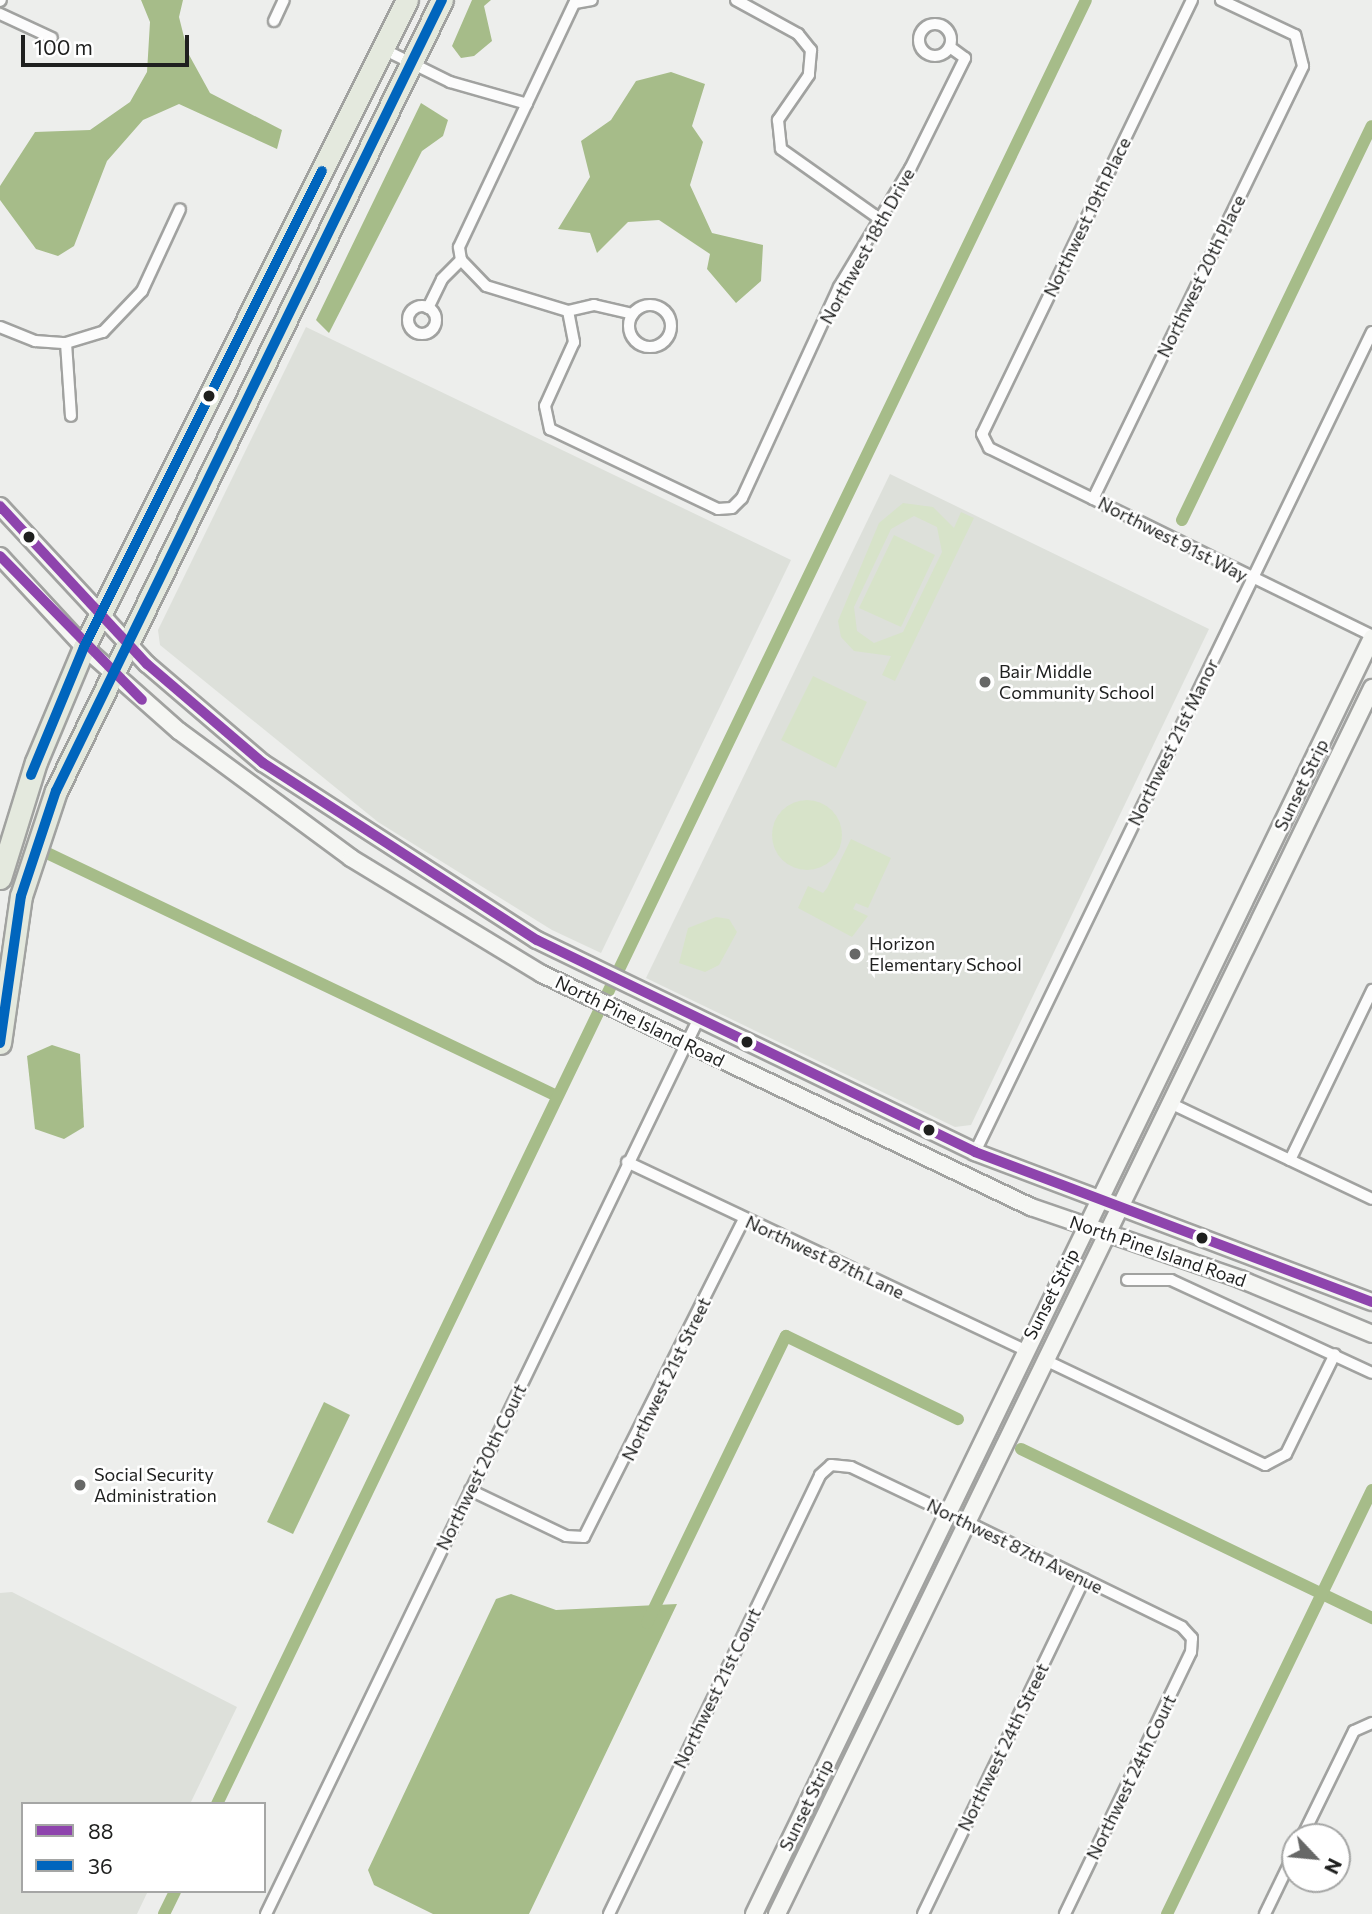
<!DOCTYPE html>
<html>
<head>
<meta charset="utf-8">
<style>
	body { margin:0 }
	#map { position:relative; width:1372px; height:1914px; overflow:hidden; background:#edeeec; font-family:Commissioner,sans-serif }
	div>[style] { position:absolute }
	.built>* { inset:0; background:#dde0da }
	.green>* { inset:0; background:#d7e3c9 }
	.round { border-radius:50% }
	.water>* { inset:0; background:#a6bc89 }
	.canal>* { height:12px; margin:-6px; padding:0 6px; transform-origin:6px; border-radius:6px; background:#a6bc89 }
	.roads { filter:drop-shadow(2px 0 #a1a2a0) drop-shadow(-2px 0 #a1a2a0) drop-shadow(0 2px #a1a2a0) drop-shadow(0 -2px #a1a2a0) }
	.street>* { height:10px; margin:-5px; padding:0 5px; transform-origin:5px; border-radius:5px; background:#fcfcfc }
	.street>.ring { margin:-5px; padding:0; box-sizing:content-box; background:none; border:10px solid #fcfcfc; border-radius:50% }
	.secondary>* { height:16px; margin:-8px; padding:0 8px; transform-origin:8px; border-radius:8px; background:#f5f6f3 }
	.highway>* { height:21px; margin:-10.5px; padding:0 10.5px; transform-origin:10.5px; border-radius:10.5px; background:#e4e9de }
	.bus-1>* { height:10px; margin:-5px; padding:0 5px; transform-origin:5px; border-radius:5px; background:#8e44ad }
	.bus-2>* { height:10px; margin:-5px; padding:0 5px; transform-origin:5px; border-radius:5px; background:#0065bd }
	.dots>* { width:19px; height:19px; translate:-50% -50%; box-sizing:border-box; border:4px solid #fff; border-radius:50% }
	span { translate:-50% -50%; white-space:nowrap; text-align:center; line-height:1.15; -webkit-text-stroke:5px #fff; paint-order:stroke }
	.street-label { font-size:18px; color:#1f201f }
	.poi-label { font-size:18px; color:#1f201f }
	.left { translate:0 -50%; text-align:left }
	.legend { position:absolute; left:21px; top:1802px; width:245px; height:91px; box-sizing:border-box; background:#fff; border:2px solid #a5a6a5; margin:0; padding:9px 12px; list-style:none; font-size:21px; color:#1f201f }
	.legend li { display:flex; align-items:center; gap:14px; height:35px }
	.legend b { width:35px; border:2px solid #a5a6a5 }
	.north { position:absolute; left:1281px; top:1823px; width:70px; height:70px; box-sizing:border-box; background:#fff; border:2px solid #a5a6a5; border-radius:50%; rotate:116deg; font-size:19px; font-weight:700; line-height:28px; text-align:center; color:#1f201f }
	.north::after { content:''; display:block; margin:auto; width:24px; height:32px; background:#676867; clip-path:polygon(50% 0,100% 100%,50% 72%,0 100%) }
	.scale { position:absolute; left:21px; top:35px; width:168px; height:32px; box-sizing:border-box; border:4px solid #1f201f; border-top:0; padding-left:9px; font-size:21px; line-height:24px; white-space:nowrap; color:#1f201f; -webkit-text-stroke:5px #fff; paint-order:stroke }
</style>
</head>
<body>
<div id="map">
	<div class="built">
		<div style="clip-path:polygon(306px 327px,791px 560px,601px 953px,552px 930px,378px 822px,160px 645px,158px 630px)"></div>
		<div style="clip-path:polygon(890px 474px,1209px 629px,971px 1125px,955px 1127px,646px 978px)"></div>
		<div style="clip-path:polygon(12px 1592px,237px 1707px,190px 1804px,23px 1804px,23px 1891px,148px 1891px,137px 1914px,0 1914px,0 1593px)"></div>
	</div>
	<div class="green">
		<div style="clip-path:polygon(evenodd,903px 503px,933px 507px,954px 528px,961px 512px,974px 518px,895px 681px,882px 675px,891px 656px,854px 651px,841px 637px,838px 621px,879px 523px,903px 503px,914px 516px,937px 527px,942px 552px,903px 632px,874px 643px,857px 631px,854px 607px,891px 529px,914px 516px)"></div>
		<div style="clip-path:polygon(894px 535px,935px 555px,901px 627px,859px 608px)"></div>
		<div style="clip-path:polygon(813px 676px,867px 702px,836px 768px,781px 740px)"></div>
		<div class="round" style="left:772px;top:800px;width:70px;height:70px"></div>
		<div style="clip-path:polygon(851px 839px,891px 858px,868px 908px,856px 903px,853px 909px,868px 916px,852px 937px,798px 908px,808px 886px,823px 893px,827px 888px)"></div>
		<div style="clip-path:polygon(716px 917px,729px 919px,737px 932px,719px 965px,705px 972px,679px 963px,688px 928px)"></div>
	</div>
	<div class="water">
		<div style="clip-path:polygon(141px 0,183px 0,179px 17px,188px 53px,210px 93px,282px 130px,277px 149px,179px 104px,143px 120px,107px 161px,74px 246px,58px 256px,36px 249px,0 200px,0 186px,35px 132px,90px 130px,130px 102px,147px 72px,150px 22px)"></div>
		<div style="clip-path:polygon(472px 0,491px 0,484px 6px,492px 41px,474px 56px,461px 58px,452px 46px)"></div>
		<div style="clip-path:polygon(671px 72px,705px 84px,692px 126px,703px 142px,690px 185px,712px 233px,763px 245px,761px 281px,736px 303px,707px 269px,710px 254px,659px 220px,628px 222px,597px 253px,590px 233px,558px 229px,590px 177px,581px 141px,611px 120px,636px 81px)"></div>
		<div style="clip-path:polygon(421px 103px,448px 120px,443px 136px,422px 151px,329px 333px,316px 320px)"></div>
		<div style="clip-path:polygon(52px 1045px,80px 1054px,84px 1127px,64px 1139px,35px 1129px,27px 1056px)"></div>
		<div style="clip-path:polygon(324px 1402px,350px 1415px,293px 1534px,267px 1522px)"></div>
		<div style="clip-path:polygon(511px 1594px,556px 1610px,677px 1604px,529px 1914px,433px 1914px,374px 1885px,368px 1870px,496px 1599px)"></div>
	</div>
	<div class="canal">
		<div style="left:1182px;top:520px;width:437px;rotate:-64.3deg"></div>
		<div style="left:47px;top:853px;width:565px;rotate:25.48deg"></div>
		<div style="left:1021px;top:1449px;width:390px;rotate:25.7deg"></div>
		<div style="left:647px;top:1623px;width:319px;rotate:-64.2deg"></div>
		<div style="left:786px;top:1336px;width:191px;rotate:25.8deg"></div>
		<div style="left:217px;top:1804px;width:2002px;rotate:-64.28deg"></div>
		<div style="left:164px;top:1914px;width:25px;rotate:-64deg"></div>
		<div style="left:1167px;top:1914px;width:471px;rotate:-64.2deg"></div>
	</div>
	<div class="roads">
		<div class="street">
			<div style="left:736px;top:0;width:71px;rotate:28.7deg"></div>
			<div style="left:798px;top:34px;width:21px;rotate:51deg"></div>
			<div style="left:811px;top:50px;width:25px;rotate:95deg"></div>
			<div style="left:809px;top:75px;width:55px;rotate:124.6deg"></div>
			<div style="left:778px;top:120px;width:29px;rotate:84deg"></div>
			<div style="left:781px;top:149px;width:121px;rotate:35.3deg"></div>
			<div style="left:1192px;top:0;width:482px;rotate:115.8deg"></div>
			<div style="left:982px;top:434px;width:16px;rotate:63deg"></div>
			<div style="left:989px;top:448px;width:427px;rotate:26.1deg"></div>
			<div style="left:0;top:1px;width:1px;rotate:-45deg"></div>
			<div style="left:575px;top:3px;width:17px;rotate:-10deg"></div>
			<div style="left:0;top:14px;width:57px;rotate:24.8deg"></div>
			<div style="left:274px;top:21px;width:23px;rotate:-65deg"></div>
			<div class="ring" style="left:919px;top:24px;width:22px;height:22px"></div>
			<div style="left:383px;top:49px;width:75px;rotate:26.2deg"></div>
			<div style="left:450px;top:82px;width:80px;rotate:15.9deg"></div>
			<div style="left:461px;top:260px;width:36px;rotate:46deg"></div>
			<div style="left:486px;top:286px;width:86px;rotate:17deg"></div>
			<div style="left:568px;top:311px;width:27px;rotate:-13deg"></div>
			<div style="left:594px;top:305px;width:40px;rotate:13deg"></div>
			<div class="ring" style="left:629px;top:305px;width:32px;height:32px"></div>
			<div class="ring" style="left:408px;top:306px;width:18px;height:18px"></div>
			<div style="left:428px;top:308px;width:32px;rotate:-64deg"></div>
			<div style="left:442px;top:279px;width:27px;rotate:-45deg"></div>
			<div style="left:461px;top:260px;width:13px;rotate:-99deg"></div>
			<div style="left:459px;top:247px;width:273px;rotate:-64.7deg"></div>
			<div style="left:568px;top:311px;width:32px;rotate:79deg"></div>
			<div style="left:574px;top:342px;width:70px;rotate:114.4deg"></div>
			<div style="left:545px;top:406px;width:24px;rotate:78deg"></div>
			<div style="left:550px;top:429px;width:186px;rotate:25.5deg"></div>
			<div style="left:718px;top:509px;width:14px;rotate:-4deg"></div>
			<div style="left:732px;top:508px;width:14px;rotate:-45deg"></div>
			<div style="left:742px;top:498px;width:232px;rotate:-65.3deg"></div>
			<div style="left:839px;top:287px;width:138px;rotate:-59deg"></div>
			<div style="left:910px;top:169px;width:124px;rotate:-63.6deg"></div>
			<div style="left:965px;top:58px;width:19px;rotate:-144deg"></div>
			<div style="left:0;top:327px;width:38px;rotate:22deg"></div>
			<div style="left:35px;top:341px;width:31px;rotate:4deg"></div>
			<div style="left:66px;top:343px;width:39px;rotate:-17deg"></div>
			<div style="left:103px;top:332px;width:57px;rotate:-46.4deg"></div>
			<div style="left:142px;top:291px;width:90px;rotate:-65.1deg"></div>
			<div style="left:66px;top:343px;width:73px;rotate:86.1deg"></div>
			<div style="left:1093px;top:499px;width:481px;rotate:-64.1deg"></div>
			<div style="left:1303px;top:66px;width:32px;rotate:-104deg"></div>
			<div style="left:1295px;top:35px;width:82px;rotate:-154.7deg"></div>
			<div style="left:1172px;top:1104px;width:221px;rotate:25.4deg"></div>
			<div style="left:975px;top:1152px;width:911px;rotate:-64.17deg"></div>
			<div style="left:1290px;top:1160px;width:189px;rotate:-64.2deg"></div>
			<div style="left:627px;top:1162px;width:438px;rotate:25.3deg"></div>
			<div style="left:1127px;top:1280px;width:44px"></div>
			<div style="left:1171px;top:1280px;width:221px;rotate:24.8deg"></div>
			<div style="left:1045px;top:1360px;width:244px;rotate:25.5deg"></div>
			<div style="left:1265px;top:1465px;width:24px;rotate:-28deg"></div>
			<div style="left:1286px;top:1454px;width:111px;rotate:-63.9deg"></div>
			<div style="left:470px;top:1490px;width:106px;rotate:25.6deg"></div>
			<div style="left:566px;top:1536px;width:18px;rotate:3deg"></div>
			<div style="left:584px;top:1537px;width:356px;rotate:-63.3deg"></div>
			<div style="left:1302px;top:1837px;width:118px;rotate:-63.9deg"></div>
			<div style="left:1354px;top:1731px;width:20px;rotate:-24deg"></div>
			<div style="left:266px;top:1914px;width:993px;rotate:-64.21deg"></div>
			<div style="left:609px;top:1914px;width:487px;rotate:-64.3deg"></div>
			<div style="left:820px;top:1475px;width:15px;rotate:-42deg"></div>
			<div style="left:831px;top:1465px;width:20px;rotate:6deg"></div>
			<div style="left:851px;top:1467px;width:128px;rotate:25.4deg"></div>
			<div style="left:967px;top:1522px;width:239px;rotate:26deg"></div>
			<div style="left:1182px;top:1627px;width:15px;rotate:48deg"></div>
			<div style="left:1192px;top:1638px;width:14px;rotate:94deg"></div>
			<div style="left:1191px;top:1652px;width:291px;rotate:115.7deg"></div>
			<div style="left:923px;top:1914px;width:372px;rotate:-64.3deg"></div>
			<div style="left:1265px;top:1914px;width:69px;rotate:-64.2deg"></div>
		</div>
		<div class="secondary">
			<div style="left:0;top:506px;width:216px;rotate:47.1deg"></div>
			<div style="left:147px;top:664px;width:153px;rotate:40.5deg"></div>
			<div style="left:263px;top:763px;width:326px;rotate:32.9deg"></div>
			<div style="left:537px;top:940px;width:487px;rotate:25.8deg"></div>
			<div style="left:975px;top:1152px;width:424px;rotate:20.7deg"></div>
			<div style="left:0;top:556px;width:124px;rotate:47.3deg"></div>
			<div style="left:84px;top:647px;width:127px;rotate:41.5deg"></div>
			<div style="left:179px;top:731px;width:214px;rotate:36.4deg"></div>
			<div style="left:351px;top:858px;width:223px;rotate:31.3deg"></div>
			<div style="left:542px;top:974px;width:542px;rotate:25.48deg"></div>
			<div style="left:1031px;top:1207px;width:221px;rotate:19deg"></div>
			<div style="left:1240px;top:1279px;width:143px;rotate:22.6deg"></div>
			<div style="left:754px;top:1914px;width:1418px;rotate:-64.16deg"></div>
			<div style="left:777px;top:1914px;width:1363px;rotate:-64.11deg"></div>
		</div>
		<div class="highway">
			<div style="left:0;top:878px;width:121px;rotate:-72.8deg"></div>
			<div style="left:36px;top:762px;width:125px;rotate:-67.3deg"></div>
			<div style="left:84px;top:647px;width:723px;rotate:-63.47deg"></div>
			<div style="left:0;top:1043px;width:148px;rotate:-81.9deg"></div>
			<div style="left:21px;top:896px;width:111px;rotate:-71.6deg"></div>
			<div style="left:56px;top:791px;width:880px;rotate:-63.99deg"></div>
		</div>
	</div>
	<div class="bus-1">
		<div style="left:0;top:506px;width:216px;rotate:47.1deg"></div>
		<div style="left:147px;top:664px;width:153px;rotate:40.5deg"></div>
		<div style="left:263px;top:763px;width:326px;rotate:32.9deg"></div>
		<div style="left:537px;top:940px;width:487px;rotate:25.8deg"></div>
		<div style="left:975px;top:1152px;width:424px;rotate:20.7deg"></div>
		<div style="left:0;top:556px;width:202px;rotate:45.4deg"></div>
	</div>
	<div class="bus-2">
		<div style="left:31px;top:775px;width:139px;rotate:-67.5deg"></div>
		<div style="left:84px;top:647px;width:532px;rotate:-63.43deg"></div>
		<div style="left:0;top:1043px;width:148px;rotate:-81.9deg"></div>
		<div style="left:21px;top:896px;width:111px;rotate:-71.6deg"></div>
		<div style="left:56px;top:791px;width:880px;rotate:-63.99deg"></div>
	</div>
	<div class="dots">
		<div style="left:209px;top:396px;background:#1f201f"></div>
		<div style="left:29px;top:537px;background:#1f201f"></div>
		<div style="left:985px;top:682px;background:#676867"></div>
		<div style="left:855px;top:954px;background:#676867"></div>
		<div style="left:747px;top:1042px;background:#1f201f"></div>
		<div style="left:929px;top:1130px;background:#1f201f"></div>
		<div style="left:1202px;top:1238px;background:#1f201f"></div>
		<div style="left:80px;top:1485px;background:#676867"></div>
	</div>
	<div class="street-label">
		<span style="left:1087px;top:217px;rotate:-64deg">Northwest 19th Place</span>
		<span style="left:867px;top:246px;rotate:-61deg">Northwest 18th Drive</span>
		<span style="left:1201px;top:276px;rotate:-64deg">Northwest 20th Place</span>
		<span style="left:1173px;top:539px;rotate:27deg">Northwest 91st Way</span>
		<span style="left:1173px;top:742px;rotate:-64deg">Northwest 21st Manor</span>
		<span style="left:1301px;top:785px;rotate:-64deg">Sunset Strip</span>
		<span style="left:640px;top:1021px;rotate:26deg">North Pine Island Road</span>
		<span style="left:1158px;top:1251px;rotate:19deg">North Pine Island Road</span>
		<span style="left:825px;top:1257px;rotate:25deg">Northwest 87th Lane</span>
		<span style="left:1051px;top:1294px;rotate:-63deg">Sunset Strip</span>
		<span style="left:666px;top:1379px;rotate:-64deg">Northwest 21st Street</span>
		<span style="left:481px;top:1467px;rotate:-64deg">Northwest 20th Court</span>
		<span style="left:1015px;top:1546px;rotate:26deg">Northwest 87th Avenue</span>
		<span style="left:717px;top:1688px;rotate:-64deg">Northwest 21st Court</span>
		<span style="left:1003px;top:1747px;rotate:-64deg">Northwest 24th Street</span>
		<span style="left:1131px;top:1777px;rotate:-64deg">Northwest 24th Court</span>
		<span style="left:806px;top:1805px;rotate:-64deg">Sunset Strip</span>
	</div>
	<div class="poi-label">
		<span class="left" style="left:999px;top:682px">Bair Middle<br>Community School</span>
		<span class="left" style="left:869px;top:954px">Horizon<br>Elementary School</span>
		<span class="left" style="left:94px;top:1485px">Social Security<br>Administration</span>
	</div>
	<ul class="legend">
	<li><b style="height:9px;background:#8e44ad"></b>88</li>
	<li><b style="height:9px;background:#0065bd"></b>36</li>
	</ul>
	<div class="north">N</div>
	<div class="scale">100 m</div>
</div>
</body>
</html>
